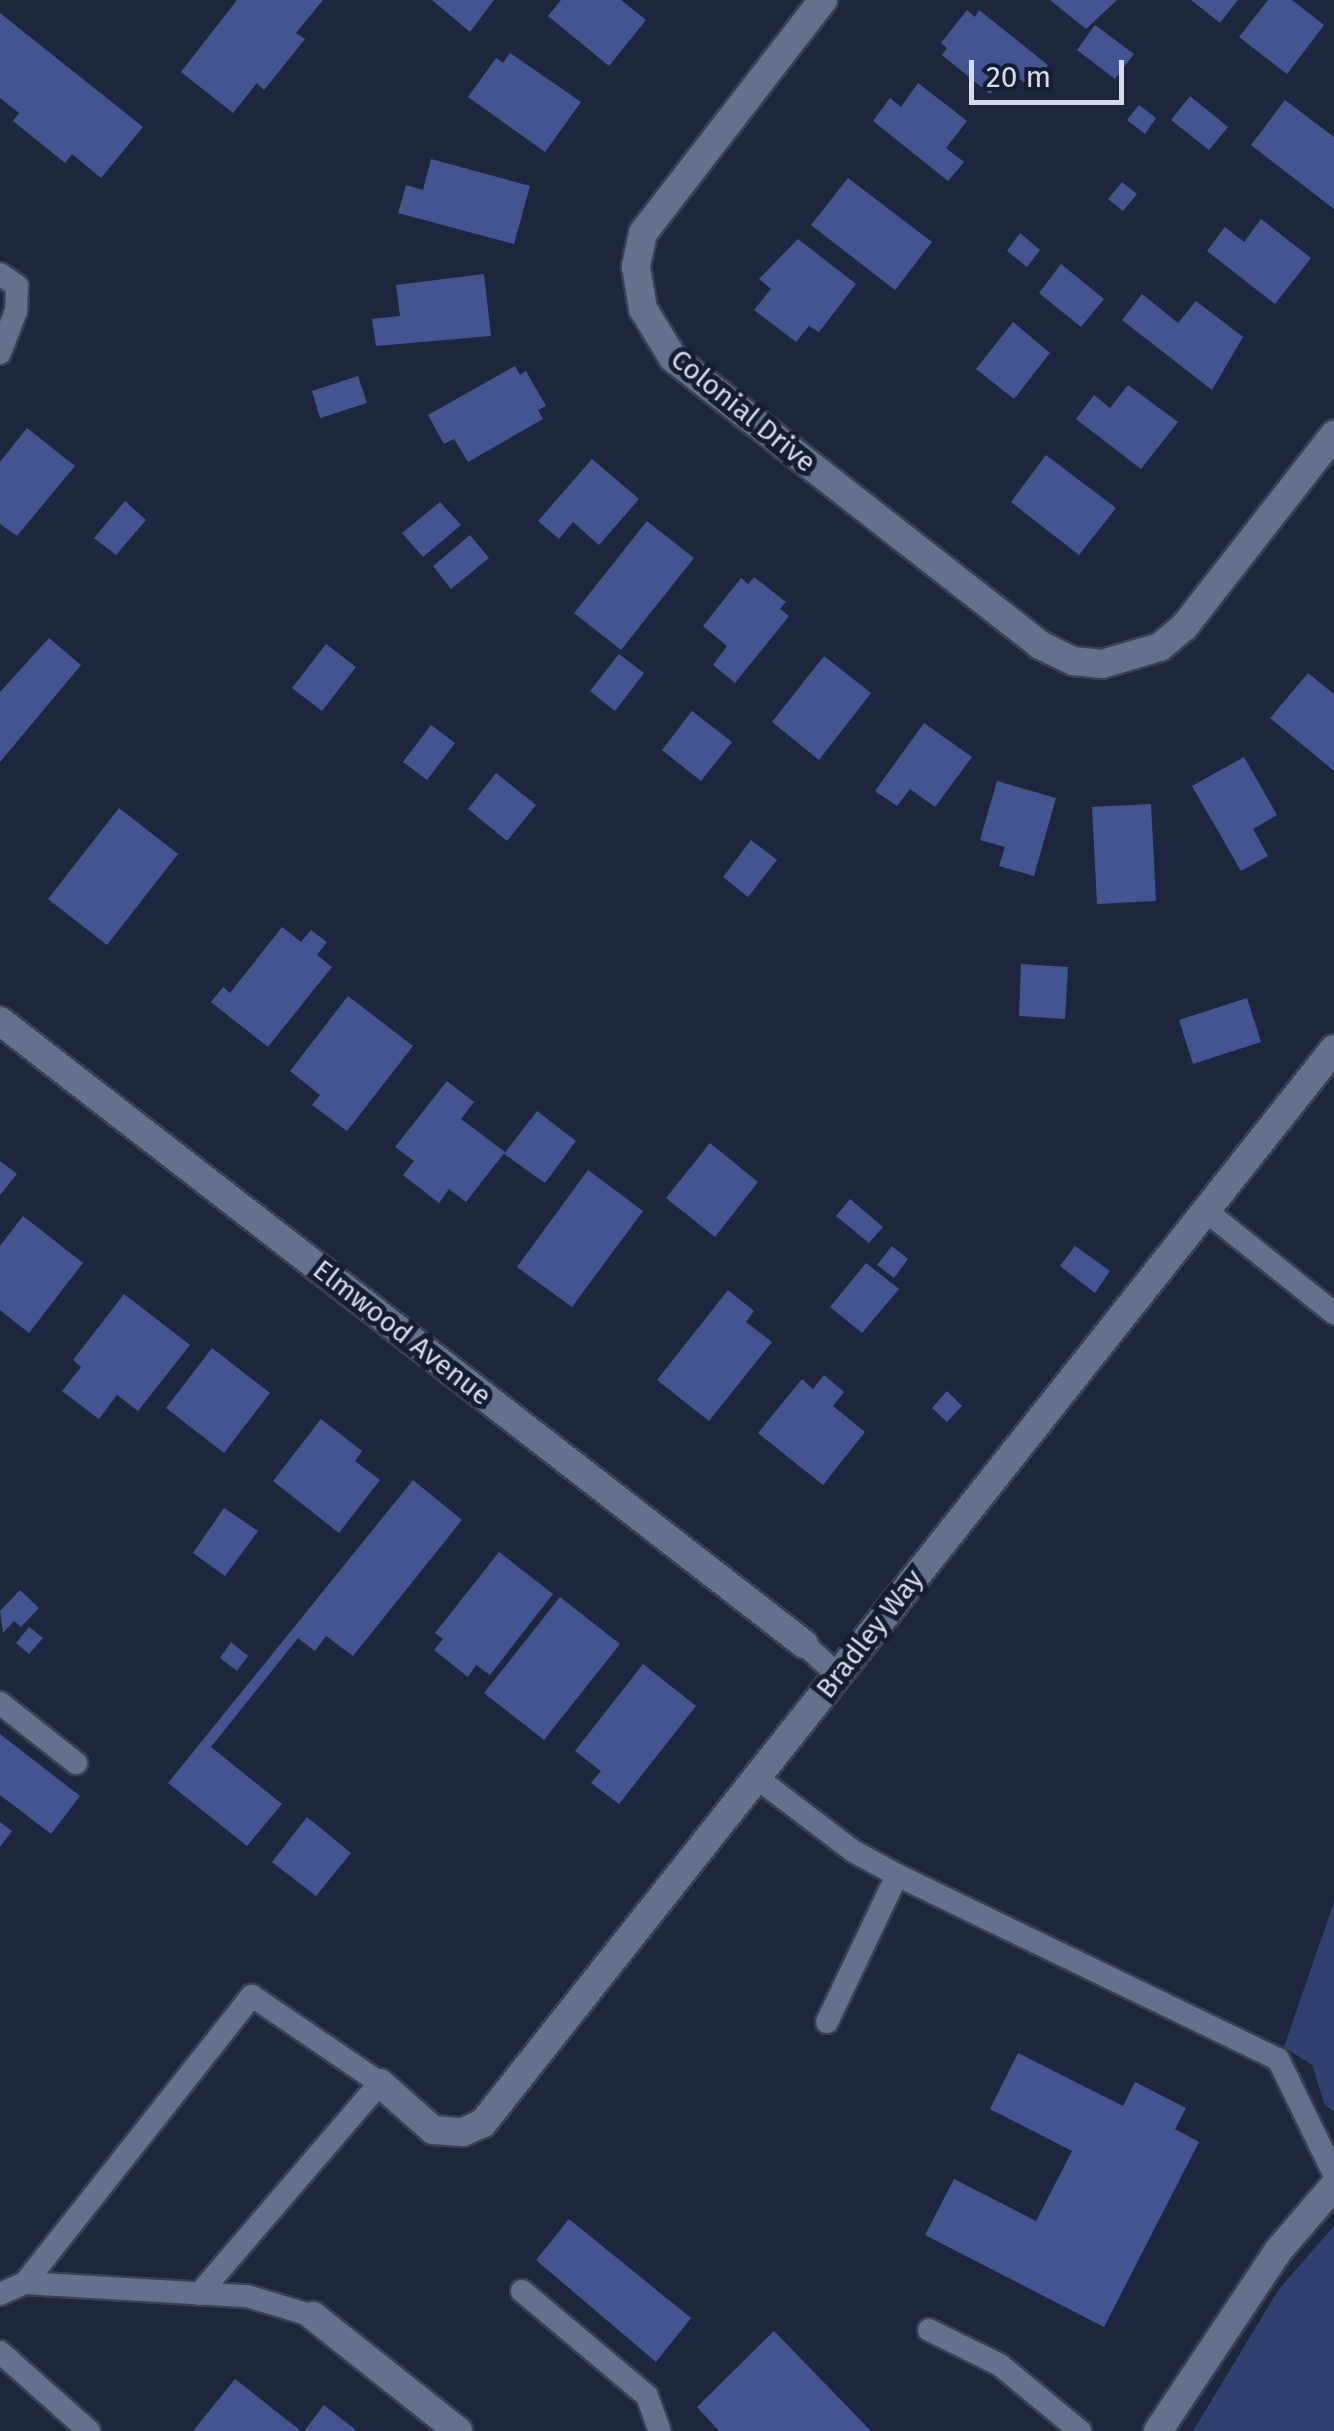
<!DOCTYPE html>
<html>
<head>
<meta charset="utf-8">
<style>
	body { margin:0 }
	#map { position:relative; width:1334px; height:2431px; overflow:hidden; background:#1e263e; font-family:"Fira Sans",sans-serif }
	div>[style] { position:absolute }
	.green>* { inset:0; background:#314070 }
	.building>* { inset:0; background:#425590 }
	.roads { filter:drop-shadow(2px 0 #394054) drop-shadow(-2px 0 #394054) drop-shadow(0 2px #394054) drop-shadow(0 -2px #394054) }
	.service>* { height:22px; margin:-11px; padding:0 11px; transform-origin:11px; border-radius:11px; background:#66708c }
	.minor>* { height:28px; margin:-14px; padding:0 14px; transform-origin:14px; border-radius:14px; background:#66708c }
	span { translate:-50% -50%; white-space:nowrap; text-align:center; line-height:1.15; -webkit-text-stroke:10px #151d33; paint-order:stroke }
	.street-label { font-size:28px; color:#d5dbeb }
	.scale { position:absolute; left:969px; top:60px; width:155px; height:45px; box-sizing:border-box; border:5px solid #d5dbeb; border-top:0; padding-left:12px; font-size:30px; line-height:35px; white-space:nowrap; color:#d5dbeb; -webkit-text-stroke:8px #151d33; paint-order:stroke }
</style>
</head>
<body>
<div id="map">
	<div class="green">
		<div style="clip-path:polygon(1334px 1902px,1334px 2112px,1325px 2105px,1312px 2065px,1284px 2047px)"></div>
		<div style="clip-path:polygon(1334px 2226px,1334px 2431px,1193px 2431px,1279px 2289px)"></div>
	</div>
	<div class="building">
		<div style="clip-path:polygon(237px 0,323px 0,296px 33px,305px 39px,264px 90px,257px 83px,233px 113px,181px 72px)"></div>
		<div style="clip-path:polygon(432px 0,494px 0,470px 32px)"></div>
		<div style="clip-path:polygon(561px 0,621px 0,646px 20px,609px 66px,548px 16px)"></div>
		<div style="clip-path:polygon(1050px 0,1117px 0,1086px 29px)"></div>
		<div style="clip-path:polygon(1191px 0,1238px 0,1220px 23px)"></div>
		<div style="clip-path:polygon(1268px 0,1292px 0,1324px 25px,1287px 74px,1239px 37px)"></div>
		<div style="clip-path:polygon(967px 10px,975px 17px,979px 10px,1048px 65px,1030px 87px,1009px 71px,990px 94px,942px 55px,947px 48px,941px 43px)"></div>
		<div style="clip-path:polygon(0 13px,143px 127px,101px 178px,72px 154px,65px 163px,13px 121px,19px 113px,0 98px)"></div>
		<div style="clip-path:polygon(1095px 25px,1134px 54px,1115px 79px,1077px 50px)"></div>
		<div style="clip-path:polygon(510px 53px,581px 102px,545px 152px,468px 97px,496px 58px,503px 63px)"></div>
		<div style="clip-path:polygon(918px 83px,967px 121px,946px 148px,964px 162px,948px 181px,873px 121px,890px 98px,901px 107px)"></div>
		<div style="clip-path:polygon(1190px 96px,1228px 127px,1209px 150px,1171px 120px)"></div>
		<div style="clip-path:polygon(1285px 100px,1334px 137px,1334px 209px,1251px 145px)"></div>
		<div style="clip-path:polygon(1139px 105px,1156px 118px,1145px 134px,1127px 120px)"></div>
		<div style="clip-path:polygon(431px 159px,530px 186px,514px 244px,398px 213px,406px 185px,423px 190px)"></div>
		<div style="clip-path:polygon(848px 178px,932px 242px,895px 290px,811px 225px)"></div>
		<div style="clip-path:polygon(1122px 182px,1137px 194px,1123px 211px,1108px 199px)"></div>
		<div style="clip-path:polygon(1261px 219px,1311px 258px,1275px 304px,1207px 251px,1225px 227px,1244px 242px)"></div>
		<div style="clip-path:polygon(1020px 233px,1040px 250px,1027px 267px,1007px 251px)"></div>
		<div style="clip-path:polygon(798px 239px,856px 284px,819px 332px,809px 326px,796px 342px,754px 310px,771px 289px,759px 279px)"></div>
		<div style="clip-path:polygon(1061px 264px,1104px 299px,1081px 327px,1039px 293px)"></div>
		<div style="clip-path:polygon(484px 274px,491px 336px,376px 346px,372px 319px,400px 316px,396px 285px)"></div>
		<div style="clip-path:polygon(1142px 294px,1178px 323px,1196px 301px,1243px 337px,1212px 390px,1122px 320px)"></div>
		<div style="clip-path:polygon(1013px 322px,1050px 353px,1014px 399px,976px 369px)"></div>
		<div style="clip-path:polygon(515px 366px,520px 375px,526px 371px,546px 406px,538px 410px,543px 419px,468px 462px,454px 439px,444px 444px,428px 415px)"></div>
		<div style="clip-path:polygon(358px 376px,367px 403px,320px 418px,312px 391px)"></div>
		<div style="clip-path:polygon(1128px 385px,1178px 422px,1141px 469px,1076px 419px,1094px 395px,1110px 408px)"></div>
		<div style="clip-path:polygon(27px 428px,75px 466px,17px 536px,0 524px,0 462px)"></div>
		<div style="clip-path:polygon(1046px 455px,1116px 508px,1079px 555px,1011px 502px)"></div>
		<div style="clip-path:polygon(592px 459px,639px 499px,599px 545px,573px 522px,559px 539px,538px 521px)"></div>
		<div style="clip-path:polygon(125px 501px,146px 520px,116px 555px,94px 538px)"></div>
		<div style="clip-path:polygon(440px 502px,461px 525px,423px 557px,402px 533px)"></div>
		<div style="clip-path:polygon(647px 521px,694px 558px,621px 650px,574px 613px)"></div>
		<div style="clip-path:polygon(470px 535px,489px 558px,451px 589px,433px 566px)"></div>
		<div style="clip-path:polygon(754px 577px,786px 602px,780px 609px,789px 616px,735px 683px,713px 665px,727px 646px,703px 626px,741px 578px,748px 584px)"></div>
		<div style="clip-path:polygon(49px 638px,81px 665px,0 762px,0 692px)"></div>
		<div style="clip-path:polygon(326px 644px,356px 667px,322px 711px,292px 688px)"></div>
		<div style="clip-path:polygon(619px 654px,644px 673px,615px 711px,590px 691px)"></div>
		<div style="clip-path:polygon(824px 656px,871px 693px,819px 760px,772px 722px)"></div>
		<div style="clip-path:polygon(1308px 673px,1334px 694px,1334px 771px,1270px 718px)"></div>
		<div style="clip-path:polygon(692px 711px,732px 742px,701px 781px,662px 750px)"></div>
		<div style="clip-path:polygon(924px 723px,972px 757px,935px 807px,910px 789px,897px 806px,875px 791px)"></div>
		<div style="clip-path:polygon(431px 725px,455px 743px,427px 780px,403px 762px)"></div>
		<div style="clip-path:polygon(1244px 757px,1277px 815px,1253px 829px,1268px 856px,1241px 871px,1192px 786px)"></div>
		<div style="clip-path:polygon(496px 773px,536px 805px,507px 841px,468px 809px)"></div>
		<div style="clip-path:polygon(997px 781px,1056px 798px,1034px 876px,999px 866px,1005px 847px,980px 840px)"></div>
		<div style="clip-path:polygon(1151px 804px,1156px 901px,1097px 904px,1092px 807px)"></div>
		<div style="clip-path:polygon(119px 808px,178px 854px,107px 945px,48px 899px)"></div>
		<div style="clip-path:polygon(751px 840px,777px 860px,748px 897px,723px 877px)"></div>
		<div style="clip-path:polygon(282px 927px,301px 942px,311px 930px,327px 942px,317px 955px,332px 967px,268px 1047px,211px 1002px,223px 987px,230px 993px)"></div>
		<div style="clip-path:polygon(1021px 964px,1068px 967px,1065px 1019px,1019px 1016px)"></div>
		<div style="clip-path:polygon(348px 996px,413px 1046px,347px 1131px,312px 1105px,320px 1095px,290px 1071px)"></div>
		<div style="clip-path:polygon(1247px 998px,1261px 1042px,1193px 1064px,1179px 1020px)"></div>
		<div style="clip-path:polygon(447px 1081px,474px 1102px,461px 1119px,505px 1152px,466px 1202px,449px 1189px,439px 1203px,403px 1175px,414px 1161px,395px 1147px)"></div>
		<div style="clip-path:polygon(537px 1111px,576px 1141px,545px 1183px,504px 1154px)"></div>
		<div style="clip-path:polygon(710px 1143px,758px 1182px,715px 1237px,666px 1198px)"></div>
		<div style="clip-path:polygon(0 1161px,17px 1174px,0 1195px)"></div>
		<div style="clip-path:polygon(588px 1170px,643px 1211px,572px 1307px,517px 1267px)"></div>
		<div style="clip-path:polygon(850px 1199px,883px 1227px,869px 1243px,836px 1216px)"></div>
		<div style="clip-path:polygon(23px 1216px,83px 1263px,29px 1333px,0 1310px,0 1246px)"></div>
		<div style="clip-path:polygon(892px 1246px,908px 1259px,894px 1278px,877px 1265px)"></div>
		<div style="clip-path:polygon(1075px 1246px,1110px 1271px,1095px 1293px,1060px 1266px)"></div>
		<div style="clip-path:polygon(866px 1263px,899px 1289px,862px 1333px,830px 1307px)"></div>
		<div style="clip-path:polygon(728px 1290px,754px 1311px,746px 1322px,772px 1342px,709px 1421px,657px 1380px)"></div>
		<div style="clip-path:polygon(124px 1294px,190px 1345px,138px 1411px,117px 1395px,99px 1419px,62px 1391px,81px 1367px,73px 1360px)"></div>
		<div style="clip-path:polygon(212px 1348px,270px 1393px,224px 1453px,166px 1408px)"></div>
		<div style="clip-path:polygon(824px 1375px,844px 1392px,833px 1406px,865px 1432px,823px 1485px,758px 1433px,802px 1379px,813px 1389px)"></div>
		<div style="clip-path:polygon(947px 1391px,962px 1406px,947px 1422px,932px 1408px)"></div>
		<div style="clip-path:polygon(321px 1419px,362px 1451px,355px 1461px,380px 1480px,339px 1533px,273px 1481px)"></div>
		<div style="clip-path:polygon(413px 1480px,462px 1520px,353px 1656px,326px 1636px,315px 1651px,298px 1638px,211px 1747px,282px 1804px,247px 1846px,168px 1783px)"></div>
		<div style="clip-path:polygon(224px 1508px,258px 1531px,225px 1576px,193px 1553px)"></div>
		<div style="clip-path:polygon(499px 1552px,553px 1594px,490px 1675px,476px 1665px,468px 1677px,434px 1650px,443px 1639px,435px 1633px)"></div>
		<div style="clip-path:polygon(20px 1590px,39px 1608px,21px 1627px,14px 1621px,3px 1633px,0 1611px)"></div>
		<div style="clip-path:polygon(560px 1597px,620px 1644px,544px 1740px,484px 1693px)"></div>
		<div style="clip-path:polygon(29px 1627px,43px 1638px,29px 1654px,16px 1643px)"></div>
		<div style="clip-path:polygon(231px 1642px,248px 1656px,237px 1671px,220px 1658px)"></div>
		<div style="clip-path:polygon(643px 1664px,696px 1706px,619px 1804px,591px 1783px,601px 1771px,575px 1751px)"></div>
		<div style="clip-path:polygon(0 1734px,80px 1796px,51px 1834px,0 1795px)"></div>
		<div style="clip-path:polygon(307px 1817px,351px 1853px,316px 1896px,272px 1862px)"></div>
		<div style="clip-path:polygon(0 1822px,12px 1831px,0 1847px)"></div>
		<div style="clip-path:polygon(1018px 2053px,1123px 2106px,1135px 2082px,1186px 2108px,1175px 2129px,1199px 2142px,1104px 2327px,925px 2235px,954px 2179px,1036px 2221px,1072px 2151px,990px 2109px)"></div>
		<div style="clip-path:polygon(569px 2219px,691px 2318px,656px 2362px,536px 2260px)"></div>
		<div style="clip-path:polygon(774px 2331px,871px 2431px,719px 2431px,697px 2407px)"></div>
		<div style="clip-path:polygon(235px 2379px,301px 2431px,193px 2431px)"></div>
		<div style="clip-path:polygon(324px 2405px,357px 2431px,304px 2431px)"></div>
	</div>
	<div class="roads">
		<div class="service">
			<div style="left:0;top:274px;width:21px;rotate:35deg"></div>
			<div style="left:17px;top:286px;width:25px;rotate:92deg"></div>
			<div style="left:16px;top:311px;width:45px;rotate:110.9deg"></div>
			<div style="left:1206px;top:1211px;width:164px;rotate:38.6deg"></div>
			<div style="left:804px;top:1644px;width:46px;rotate:42.4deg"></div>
			<div style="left:0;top:1703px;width:97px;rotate:38.3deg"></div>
			<div style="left:757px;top:1778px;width:121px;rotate:37.2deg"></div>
			<div style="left:853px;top:1851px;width:50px;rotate:28.6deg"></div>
			<div style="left:897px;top:1875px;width:423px;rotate:25.8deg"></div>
			<div style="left:1278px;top:2059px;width:128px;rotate:64deg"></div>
			<div style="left:827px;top:2022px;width:163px;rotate:-64.5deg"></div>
			<div style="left:25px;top:2283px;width:222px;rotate:3.4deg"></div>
			<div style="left:247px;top:2296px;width:69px;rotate:16.9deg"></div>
			<div style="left:522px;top:2291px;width:163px;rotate:40deg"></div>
			<div style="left:647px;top:2396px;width:37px;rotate:70deg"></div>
			<div style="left:0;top:2294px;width:27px;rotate:-24deg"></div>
			<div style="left:25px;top:2283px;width:366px;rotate:-51.7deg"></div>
			<div style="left:252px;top:1996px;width:155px;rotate:34.2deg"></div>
			<div style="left:380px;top:2083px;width:278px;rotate:130.6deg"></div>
			<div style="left:929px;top:2330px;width:79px;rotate:26.2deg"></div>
			<div style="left:1000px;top:2365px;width:104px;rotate:39.5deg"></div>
			<div style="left:0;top:2352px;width:119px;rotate:41.6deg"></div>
		</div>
		<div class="minor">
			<div style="left:823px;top:0;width:294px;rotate:127.7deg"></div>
			<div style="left:643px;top:233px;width:35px;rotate:102deg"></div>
			<div style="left:636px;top:267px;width:43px;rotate:80.5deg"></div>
			<div style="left:643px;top:309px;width:57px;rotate:58.5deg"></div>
			<div style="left:673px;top:358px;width:466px;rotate:38deg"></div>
			<div style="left:1040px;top:645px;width:37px;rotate:26deg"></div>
			<div style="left:1073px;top:661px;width:29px;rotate:6deg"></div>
			<div style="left:1102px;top:664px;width:60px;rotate:-16.3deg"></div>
			<div style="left:1160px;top:647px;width:31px;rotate:-40deg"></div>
			<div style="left:1184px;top:627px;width:244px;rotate:-52deg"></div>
			<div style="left:0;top:1021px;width:1017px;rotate:37.77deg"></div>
			<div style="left:380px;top:2083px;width:71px;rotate:41.6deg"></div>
			<div style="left:433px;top:2130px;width:30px;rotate:4deg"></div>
			<div style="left:463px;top:2132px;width:22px;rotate:-24deg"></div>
			<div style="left:483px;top:2123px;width:1370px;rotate:-51.61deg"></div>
			<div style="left:313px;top:2316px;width:185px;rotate:38.4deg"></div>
			<div style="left:1158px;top:2431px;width:216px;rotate:-56.3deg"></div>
			<div style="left:1278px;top:2251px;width:86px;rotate:-49.3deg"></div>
		</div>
	</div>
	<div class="street-label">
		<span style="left:743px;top:411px;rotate:39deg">Colonial Drive</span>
		<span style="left:402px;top:1333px;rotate:38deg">Elmwood Avenue</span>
		<span style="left:870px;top:1634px;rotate:-52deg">Bradley Way</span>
	</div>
	<div class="scale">20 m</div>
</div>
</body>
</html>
